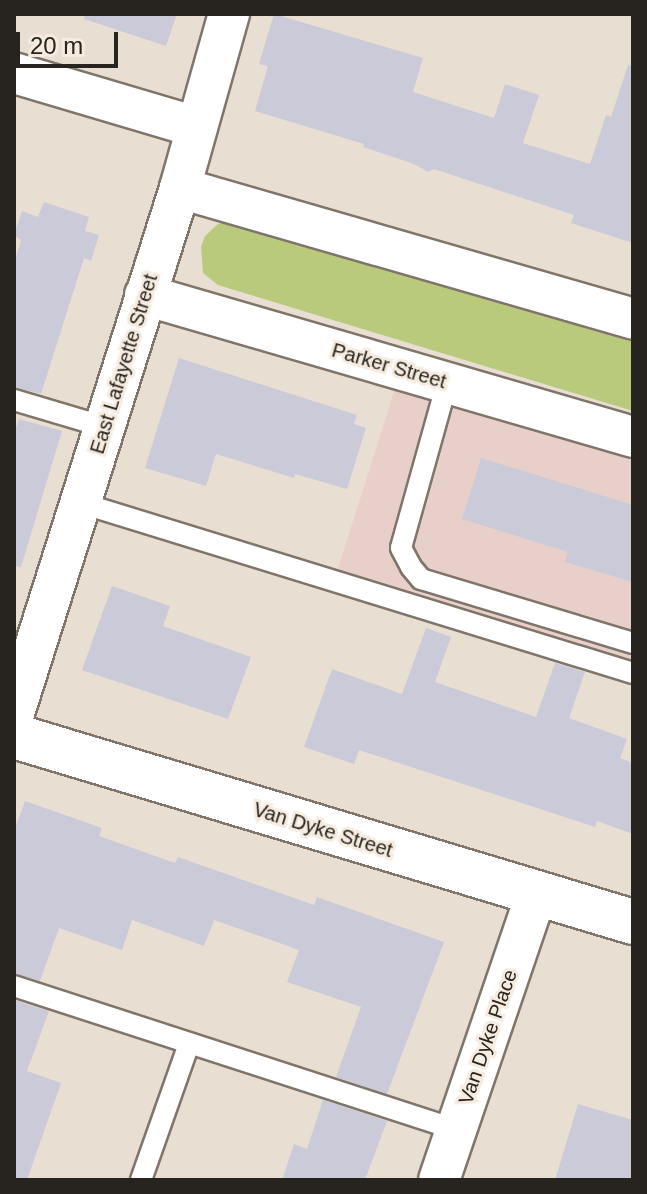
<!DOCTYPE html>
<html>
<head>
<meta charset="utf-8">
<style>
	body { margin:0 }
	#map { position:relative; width:647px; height:1194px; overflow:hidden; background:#e9ded2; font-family:Helvetica,sans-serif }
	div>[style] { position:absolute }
	.commercial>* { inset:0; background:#e9cfc9 }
	.green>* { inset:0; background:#b9ca7c }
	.building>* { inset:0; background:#cacad9 }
	.roads { filter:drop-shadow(2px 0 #7f756a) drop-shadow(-2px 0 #7f756a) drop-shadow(0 2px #7f756a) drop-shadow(0 -2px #7f756a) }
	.service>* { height:20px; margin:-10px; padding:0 10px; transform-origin:10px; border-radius:10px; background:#fff }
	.minor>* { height:40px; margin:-20px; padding:0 20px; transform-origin:20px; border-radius:20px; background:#fff }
	.secondary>* { height:44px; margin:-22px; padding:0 22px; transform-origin:22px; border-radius:22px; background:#fff }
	span { translate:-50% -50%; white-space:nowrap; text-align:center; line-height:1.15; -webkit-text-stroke:6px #f6ebdf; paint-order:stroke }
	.street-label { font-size:20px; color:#27231f }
	.frame { position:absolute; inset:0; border:16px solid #27231f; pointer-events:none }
	.scale { position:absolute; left:16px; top:32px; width:102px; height:36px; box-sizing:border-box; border:4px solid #27231f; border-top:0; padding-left:10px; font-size:24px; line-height:28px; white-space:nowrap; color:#27231f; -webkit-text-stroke:6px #f6ebdf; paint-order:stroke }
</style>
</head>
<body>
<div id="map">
	<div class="commercial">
		<div style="clip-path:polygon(401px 370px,633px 437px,633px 673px,334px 581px)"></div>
	</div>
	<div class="green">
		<div style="clip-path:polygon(229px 221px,633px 342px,633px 411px,218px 285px,203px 273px,201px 247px,205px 236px,218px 224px)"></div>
	</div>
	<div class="building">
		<div style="clip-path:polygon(85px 14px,177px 14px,166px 46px,84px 19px)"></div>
		<div style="clip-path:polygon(274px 14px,423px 58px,413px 92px,494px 118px,505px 84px,539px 95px,523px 143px,590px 164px,606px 115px,611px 117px,628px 65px,633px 66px,633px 243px,571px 223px,574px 215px,434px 169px,428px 172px,414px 164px,363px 147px,364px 144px,255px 111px,268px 66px,259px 64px)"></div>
		<div style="clip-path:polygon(44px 202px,89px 217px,85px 231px,99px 235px,91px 261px,84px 258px,41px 394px,14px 387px,14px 264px,21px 240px,14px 235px,22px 211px,38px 217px)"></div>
		<div style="clip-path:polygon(179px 358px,357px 415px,354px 424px,366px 428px,347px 489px,295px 474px,294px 478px,216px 454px,206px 486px,145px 468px)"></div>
		<div style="clip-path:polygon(19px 419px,62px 431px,21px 567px,14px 566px,14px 434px)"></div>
		<div style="clip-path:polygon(481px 458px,633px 505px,633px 582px,565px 562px,568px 552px,462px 519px)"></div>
		<div style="clip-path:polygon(112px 586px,170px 606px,163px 626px,251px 657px,228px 719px,82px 670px)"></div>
		<div style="clip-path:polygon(426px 628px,451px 637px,435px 682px,536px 717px,555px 663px,585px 672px,569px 718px,627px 739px,620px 758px,633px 763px,633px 834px,597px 821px,595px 827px,359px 750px,354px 764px,304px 747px,332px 669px,402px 694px)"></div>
		<div style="clip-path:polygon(25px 801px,102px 828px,99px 836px,175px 863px,178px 857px,314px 905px,317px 897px,444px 942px,387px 1094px,336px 1077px,361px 1007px,287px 982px,299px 950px,214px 920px,204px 946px,132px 920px,122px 950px,59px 928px,40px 981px,14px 973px,14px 831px)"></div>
		<div style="clip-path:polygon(14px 1000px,49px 1011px,27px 1071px,61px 1083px,27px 1180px,14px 1180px)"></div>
		<div style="clip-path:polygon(323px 1100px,387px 1121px,365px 1180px,282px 1180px,294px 1144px,307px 1149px)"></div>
		<div style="clip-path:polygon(578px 1104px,633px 1120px,633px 1180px,555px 1180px)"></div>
	</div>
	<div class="roads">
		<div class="service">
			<div style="left:447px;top:383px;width:171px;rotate:105.6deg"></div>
			<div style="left:401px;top:548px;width:21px;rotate:62deg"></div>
			<div style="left:411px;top:567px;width:16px;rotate:50deg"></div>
			<div style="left:421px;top:579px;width:221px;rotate:16.8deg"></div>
			<div style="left:14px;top:400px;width:95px;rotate:16.5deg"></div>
			<div style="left:81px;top:503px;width:578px;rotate:17.12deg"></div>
			<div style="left:14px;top:986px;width:465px;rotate:18deg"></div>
			<div style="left:141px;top:1180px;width:144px;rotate:-70.6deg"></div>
		</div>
		<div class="minor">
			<div style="left:14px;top:73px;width:190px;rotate:16.5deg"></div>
			<div style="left:180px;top:188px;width:472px;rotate:16.1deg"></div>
			<div style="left:145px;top:295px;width:508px;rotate:16.22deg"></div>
			<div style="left:14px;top:713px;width:551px;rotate:-72.45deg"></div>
			<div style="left:180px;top:188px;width:181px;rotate:-74.3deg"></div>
			<div style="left:439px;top:1180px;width:301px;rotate:-71.2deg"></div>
		</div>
		<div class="secondary">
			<div style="left:14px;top:736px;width:646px;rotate:16.72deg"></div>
		</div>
	</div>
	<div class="street-label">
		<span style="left:124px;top:364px;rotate:-73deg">East Lafayette Street</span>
		<span style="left:389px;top:366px;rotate:16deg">Parker Street</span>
		<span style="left:323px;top:830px;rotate:17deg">Van Dyke Street</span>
		<span style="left:488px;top:1037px;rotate:-71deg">Van Dyke Place</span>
	</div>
	<div class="frame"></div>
	<div class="scale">20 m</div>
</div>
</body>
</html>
